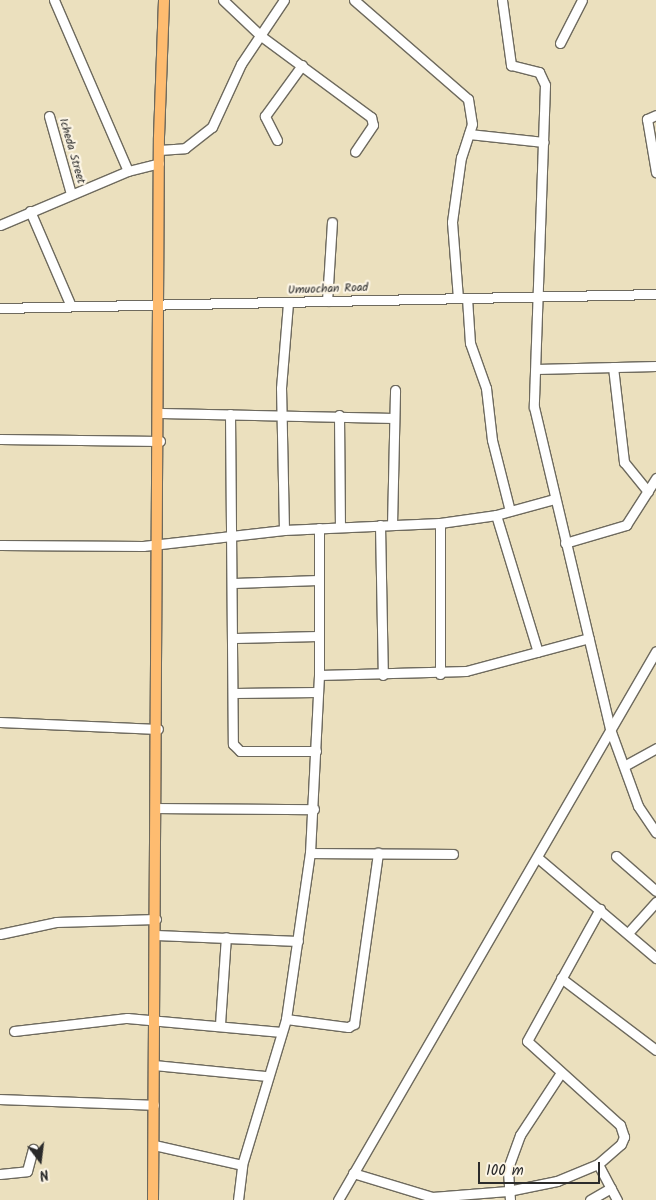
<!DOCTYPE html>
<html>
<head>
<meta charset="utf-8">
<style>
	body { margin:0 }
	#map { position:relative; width:656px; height:1200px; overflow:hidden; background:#ebe0be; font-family:Kalam,sans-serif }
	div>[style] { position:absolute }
	.roads { filter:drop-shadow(1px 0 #6e6a5e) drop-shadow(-1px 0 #6e6a5e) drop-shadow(0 1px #6e6a5e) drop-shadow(0 -1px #6e6a5e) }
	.minor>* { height:9px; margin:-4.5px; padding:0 4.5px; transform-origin:4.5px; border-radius:4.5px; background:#fff }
	.major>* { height:10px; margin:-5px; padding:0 5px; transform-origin:5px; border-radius:5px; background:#febc70 }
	span { translate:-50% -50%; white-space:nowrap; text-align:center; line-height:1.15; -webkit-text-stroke:4.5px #fcf5e5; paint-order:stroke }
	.street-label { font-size:12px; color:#2b2b2b }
	.north { position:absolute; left:15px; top:1135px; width:50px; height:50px; -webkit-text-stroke:4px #fcf5e5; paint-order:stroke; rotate:165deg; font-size:14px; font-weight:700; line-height:20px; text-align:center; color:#2b2b2b }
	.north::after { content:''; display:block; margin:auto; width:18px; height:22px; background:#2b2b2b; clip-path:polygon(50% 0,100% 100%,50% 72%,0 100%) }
	.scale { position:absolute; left:478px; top:1162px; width:122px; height:22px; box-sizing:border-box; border:2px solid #2b2b2b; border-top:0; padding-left:6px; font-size:15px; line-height:18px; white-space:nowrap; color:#2b2b2b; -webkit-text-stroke:4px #fcf5e5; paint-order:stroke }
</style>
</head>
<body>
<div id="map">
	<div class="roads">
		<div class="minor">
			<div style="left:54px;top:0;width:186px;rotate:66.6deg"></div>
			<div style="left:223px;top:0;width:52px;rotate:43.5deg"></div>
			<div style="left:261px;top:36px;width:137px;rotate:36.4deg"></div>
			<div style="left:371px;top:117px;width:8px;rotate:76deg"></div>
			<div style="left:373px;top:125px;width:32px;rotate:124deg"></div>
			<div style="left:354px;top:0;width:151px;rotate:41deg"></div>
			<div style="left:468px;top:99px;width:25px;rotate:81deg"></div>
			<div style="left:472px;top:124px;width:35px;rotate:108deg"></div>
			<div style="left:461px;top:157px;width:66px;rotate:97.9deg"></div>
			<div style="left:452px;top:222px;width:76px;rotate:85.5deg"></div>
			<div style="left:502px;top:0;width:66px;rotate:82.1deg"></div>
			<div style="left:511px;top:65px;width:29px;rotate:14deg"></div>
			<div style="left:539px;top:72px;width:14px;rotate:65deg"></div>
			<div style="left:545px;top:85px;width:322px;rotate:92deg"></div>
			<div style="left:534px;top:407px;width:331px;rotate:76.7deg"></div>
			<div style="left:610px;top:729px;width:82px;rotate:70deg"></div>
			<div style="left:638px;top:806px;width:32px;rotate:56deg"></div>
			<div style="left:560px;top:43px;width:48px;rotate:-62.9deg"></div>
			<div style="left:656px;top:115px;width:10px;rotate:156deg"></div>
			<div style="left:647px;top:119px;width:54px;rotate:80.4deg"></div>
			<div style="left:49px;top:116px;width:81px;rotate:74.2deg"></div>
			<div style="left:469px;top:134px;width:75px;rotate:6.1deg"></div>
			<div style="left:277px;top:140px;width:27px;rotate:-117deg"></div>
			<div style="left:265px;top:116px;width:63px;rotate:-54deg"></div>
			<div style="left:159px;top:150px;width:26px;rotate:-4deg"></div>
			<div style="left:185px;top:148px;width:34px;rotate:-38deg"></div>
			<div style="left:212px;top:127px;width:69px;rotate:-65.3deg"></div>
			<div style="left:241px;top:64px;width:77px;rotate:-56.1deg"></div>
			<div style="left:30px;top:211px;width:103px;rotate:66.7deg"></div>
			<div style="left:0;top:225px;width:139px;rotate:-22.9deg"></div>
			<div style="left:128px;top:171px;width:32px;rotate:-14deg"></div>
			<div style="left:467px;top:298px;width:45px;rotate:86.2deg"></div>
			<div style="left:470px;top:343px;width:48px;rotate:70.4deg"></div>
			<div style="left:486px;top:388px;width:52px;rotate:83.4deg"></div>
			<div style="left:492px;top:440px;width:73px;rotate:75.8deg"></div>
			<div style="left:327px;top:301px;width:79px;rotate:-86.4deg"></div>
			<div style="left:0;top:308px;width:656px;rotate:-1.22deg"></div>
			<div style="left:613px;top:367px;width:96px;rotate:83.4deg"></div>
			<div style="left:624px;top:462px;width:38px;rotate:51deg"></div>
			<div style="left:536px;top:369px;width:120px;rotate:-1.4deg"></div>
			<div style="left:161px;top:413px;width:233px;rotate:1.2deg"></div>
			<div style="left:230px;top:414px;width:330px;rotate:89.5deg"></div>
			<div style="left:233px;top:744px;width:10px;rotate:45deg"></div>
			<div style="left:240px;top:751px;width:76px"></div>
			<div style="left:339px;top:415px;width:111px;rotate:89.5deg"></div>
			<div style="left:0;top:439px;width:160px;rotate:0.7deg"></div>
			<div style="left:496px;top:515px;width:143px;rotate:73deg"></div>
			<div style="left:380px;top:525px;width:150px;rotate:88.9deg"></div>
			<div style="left:392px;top:525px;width:135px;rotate:-88.7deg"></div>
			<div style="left:284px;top:530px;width:142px;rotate:-91.2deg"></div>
			<div style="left:281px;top:388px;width:85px;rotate:-85.3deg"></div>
			<div style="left:565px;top:543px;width:64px;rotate:-16.4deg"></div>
			<div style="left:626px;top:525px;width:56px;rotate:-57.4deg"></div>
			<div style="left:0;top:545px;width:143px;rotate:0.4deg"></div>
			<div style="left:143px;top:546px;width:142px;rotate:-6.5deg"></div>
			<div style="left:284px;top:530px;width:156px;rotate:-2.6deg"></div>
			<div style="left:440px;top:523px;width:57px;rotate:-8.1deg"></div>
			<div style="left:496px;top:515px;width:60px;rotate:-15.4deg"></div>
			<div style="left:234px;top:583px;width:84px;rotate:-2deg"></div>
			<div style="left:235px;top:638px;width:83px;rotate:-1.4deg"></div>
			<div style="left:440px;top:674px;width:151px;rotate:-90deg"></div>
			<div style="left:319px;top:675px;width:147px;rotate:-1.6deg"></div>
			<div style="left:466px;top:671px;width:127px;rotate:-15deg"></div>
			<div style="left:234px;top:693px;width:83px;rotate:-0.7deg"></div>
			<div style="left:0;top:722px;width:158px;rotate:2.5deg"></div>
			<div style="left:624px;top:766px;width:37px;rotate:-29deg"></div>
			<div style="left:157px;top:808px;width:157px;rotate:0.4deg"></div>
			<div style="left:310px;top:853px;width:143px;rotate:0.4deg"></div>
			<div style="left:616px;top:856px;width:53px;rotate:41.2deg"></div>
			<div style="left:538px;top:858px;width:155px;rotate:40.3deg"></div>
			<div style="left:628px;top:933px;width:42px;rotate:-47.9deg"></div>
			<div style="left:0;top:934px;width:57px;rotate:-12.1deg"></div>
			<div style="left:56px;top:922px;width:100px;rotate:-1.7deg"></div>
			<div style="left:156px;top:935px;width:142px;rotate:2.4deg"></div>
			<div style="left:561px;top:978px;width:119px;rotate:37.2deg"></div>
			<div style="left:286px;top:1019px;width:63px;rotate:7.4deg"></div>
			<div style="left:348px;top:1027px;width:7px;rotate:-27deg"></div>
			<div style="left:354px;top:1024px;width:173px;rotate:-82deg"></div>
			<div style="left:220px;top:1024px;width:87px;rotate:-86.1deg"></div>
			<div style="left:14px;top:1031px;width:114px;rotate:-6.6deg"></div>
			<div style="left:127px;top:1018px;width:155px;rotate:5.2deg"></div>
			<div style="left:154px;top:1065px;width:114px;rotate:5.6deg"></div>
			<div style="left:0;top:1099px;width:154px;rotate:2.2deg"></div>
			<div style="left:154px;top:1145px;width:90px;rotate:12.8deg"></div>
			<div style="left:598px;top:1164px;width:41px;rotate:62.2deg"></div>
			<div style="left:353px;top:1173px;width:83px;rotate:16.9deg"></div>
			<div style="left:432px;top:1197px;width:76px;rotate:-4.5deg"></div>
			<div style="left:508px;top:1191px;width:50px;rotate:-11.5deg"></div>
			<div style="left:557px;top:1181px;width:44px;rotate:-22.5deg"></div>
			<div style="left:598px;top:1164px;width:30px;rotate:-41deg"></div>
			<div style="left:621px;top:1144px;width:8px;rotate:-67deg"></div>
			<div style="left:624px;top:1137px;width:13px;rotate:-108deg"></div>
			<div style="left:620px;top:1125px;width:125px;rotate:-137.9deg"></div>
			<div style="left:527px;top:1041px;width:151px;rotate:-61.1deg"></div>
			<div style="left:0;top:1174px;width:27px;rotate:-6deg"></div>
			<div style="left:27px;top:1171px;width:23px;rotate:-75deg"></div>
			<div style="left:238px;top:1200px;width:35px;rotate:-83deg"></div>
			<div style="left:242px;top:1165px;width:152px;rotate:-73.2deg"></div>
			<div style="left:286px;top:1019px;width:168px;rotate:-81.8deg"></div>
			<div style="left:310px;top:853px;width:178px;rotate:-87.1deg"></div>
			<div style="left:319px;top:675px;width:147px;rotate:-90deg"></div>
			<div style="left:338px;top:1200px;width:634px;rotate:-59.92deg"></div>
			<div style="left:510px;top:1200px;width:32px;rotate:-94deg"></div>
			<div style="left:508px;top:1168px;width:35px;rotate:-70deg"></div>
			<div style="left:520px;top:1135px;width:73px;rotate:-56.7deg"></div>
			<div style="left:590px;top:1200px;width:24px;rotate:-30deg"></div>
		</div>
		<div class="major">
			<div style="left:153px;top:1200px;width:1063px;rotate:-89.68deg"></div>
			<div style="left:159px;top:137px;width:137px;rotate:-87.9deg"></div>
		</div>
	</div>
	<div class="street-label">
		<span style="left:72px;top:151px;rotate:74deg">Icheda Street</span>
		<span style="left:328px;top:289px;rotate:-2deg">Umuochan Road</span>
	</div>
	<div class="north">N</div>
	<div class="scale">100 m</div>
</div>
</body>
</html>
